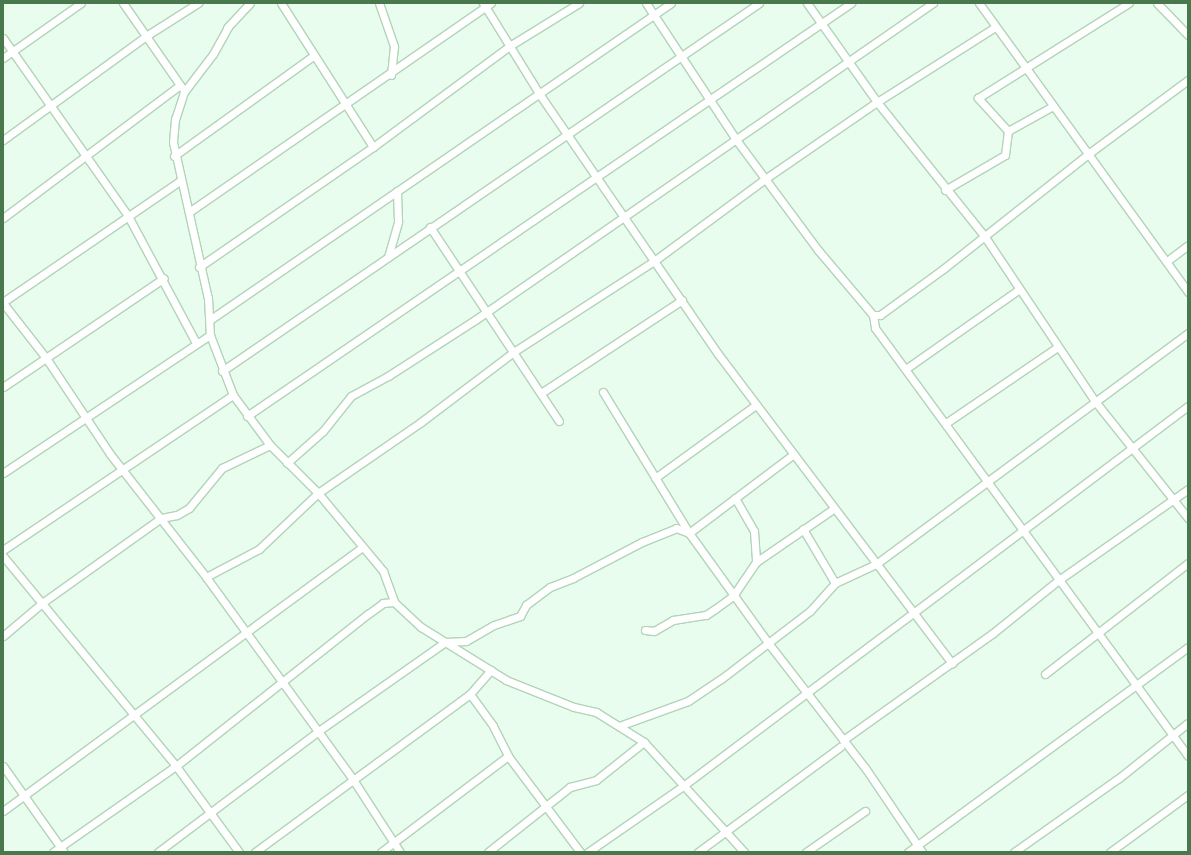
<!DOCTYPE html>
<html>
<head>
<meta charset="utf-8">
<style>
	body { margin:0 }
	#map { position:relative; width:1191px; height:855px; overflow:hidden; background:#e8fdee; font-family:"Archivo Narrow",sans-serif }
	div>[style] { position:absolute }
	.roads { filter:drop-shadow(1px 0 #b2d4b7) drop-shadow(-1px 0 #b2d4b7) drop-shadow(0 1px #b2d4b7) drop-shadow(0 -1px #b2d4b7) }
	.street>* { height:7px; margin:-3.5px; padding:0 3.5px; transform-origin:3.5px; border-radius:3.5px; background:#fff }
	span { translate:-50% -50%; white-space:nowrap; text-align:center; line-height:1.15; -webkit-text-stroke:3px #eefff4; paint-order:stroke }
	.frame { position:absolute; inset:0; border:4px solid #4a784d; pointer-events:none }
</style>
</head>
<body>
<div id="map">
	<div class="roads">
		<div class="street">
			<div style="left:123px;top:3px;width:103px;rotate:55.2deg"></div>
			<div style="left:250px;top:3px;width:33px;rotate:133deg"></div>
			<div style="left:228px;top:27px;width:31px;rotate:119deg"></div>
			<div style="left:213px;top:54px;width:48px;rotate:127.3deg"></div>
			<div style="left:184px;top:92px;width:28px;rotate:108deg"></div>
			<div style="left:175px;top:119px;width:23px;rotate:95deg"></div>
			<div style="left:173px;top:142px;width:160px;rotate:77.4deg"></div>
			<div style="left:208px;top:298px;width:37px;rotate:87deg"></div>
			<div style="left:210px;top:335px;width:64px;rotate:69deg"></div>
			<div style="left:233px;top:395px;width:62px;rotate:53.5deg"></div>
			<div style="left:270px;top:445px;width:68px;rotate:45deg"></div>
			<div style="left:318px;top:493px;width:102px;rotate:50.2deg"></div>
			<div style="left:383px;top:571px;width:33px;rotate:70deg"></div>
			<div style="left:394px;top:602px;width:37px;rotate:43deg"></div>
			<div style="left:421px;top:627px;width:100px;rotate:31.9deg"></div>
			<div style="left:506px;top:680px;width:73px;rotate:21.7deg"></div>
			<div style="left:574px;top:707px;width:23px;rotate:13deg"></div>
			<div style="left:596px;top:712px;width:57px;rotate:32deg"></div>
			<div style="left:644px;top:742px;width:149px;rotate:47.7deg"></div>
			<div style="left:281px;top:3px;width:171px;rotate:57.4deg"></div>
			<div style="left:379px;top:3px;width:46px;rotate:70.8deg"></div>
			<div style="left:394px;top:46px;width:29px;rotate:96deg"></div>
			<div style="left:483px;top:3px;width:108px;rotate:58.2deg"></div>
			<div style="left:540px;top:95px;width:314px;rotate:55.5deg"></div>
			<div style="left:718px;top:354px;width:388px;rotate:52.9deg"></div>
			<div style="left:646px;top:3px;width:165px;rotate:56.6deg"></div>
			<div style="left:737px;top:141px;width:136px;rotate:53.4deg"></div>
			<div style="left:818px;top:250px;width:85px;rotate:49.8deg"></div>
			<div style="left:873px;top:315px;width:7px"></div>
			<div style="left:880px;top:315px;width:78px;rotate:-36.1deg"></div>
			<div style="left:943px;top:269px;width:185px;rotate:-38.4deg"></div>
			<div style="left:1088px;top:154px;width:124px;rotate:-36.5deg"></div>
			<div style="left:807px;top:3px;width:121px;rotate:54.7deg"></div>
			<div style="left:877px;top:102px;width:173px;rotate:51.3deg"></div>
			<div style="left:985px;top:237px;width:196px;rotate:56.2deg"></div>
			<div style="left:1094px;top:400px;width:151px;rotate:51.5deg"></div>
			<div style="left:979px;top:3px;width:357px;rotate:54.1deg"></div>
			<div style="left:1157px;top:3px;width:45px;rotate:45.9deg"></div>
			<div style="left:3px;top:38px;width:218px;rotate:54.9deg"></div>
			<div style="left:128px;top:216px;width:144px;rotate:61.8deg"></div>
			<div style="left:3px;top:58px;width:95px;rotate:-35.2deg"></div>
			<div style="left:1008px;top:131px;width:45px;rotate:-132.3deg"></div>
			<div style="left:978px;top:98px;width:178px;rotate:-32.2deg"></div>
			<div style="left:3px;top:140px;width:177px;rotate:-36deg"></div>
			<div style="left:146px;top:36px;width:62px;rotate:-32.4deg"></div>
			<div style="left:174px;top:156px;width:171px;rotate:-35.7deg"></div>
			<div style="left:945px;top:190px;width:69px;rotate:-30.3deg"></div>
			<div style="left:1005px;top:155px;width:24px;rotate:-83deg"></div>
			<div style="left:1008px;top:131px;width:51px;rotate:-29.1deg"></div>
			<div style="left:189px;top:212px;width:367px;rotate:-34.7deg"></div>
			<div style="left:3px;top:218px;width:221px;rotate:-36.9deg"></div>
			<div style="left:430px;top:227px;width:233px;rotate:56.4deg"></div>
			<div style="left:388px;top:257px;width:37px;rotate:-74deg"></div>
			<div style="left:398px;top:221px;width:30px;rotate:-92deg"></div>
			<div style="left:1167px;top:261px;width:26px;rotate:-37deg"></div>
			<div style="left:199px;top:267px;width:211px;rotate:-34.6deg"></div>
			<div style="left:373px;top:147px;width:172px;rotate:-36.5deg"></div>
			<div style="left:511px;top:45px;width:80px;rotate:-31.7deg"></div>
			<div style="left:3px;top:302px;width:214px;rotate:-34.4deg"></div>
			<div style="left:3px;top:303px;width:70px;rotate:52deg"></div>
			<div style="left:46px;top:358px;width:115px;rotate:56.3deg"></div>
			<div style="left:110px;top:454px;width:156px;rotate:52deg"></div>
			<div style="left:206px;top:577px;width:252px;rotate:54deg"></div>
			<div style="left:354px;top:781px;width:85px;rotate:57.1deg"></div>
			<div style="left:873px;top:315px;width:13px;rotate:81deg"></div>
			<div style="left:875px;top:328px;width:530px;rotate:53.82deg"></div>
			<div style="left:211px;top:319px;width:558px;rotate:-34.49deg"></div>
			<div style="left:907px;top:368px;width:136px;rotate:-35.1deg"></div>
			<div style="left:222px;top:371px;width:651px;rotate:-34.42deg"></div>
			<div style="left:3px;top:387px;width:194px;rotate:-34.1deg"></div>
			<div style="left:603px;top:392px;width:165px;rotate:58.6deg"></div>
			<div style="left:689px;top:533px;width:137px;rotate:54.2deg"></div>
			<div style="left:769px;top:644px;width:158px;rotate:52.2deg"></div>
			<div style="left:866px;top:769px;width:100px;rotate:56deg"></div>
			<div style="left:541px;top:393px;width:169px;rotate:-33.4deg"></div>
			<div style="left:247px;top:416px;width:732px;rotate:-34.36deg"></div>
			<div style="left:946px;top:423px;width:133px;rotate:-34.3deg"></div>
			<div style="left:287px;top:463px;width:48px;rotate:-41.6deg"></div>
			<div style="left:323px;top:431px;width:45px;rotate:-51.3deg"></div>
			<div style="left:351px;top:396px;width:42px;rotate:-28.4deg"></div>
			<div style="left:388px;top:376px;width:103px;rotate:-32.8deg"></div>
			<div style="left:475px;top:320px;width:557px;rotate:-34.69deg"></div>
			<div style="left:3px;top:473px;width:249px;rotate:-33.7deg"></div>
			<div style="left:655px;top:478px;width:125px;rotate:-35.9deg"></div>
			<div style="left:735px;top:498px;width:38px;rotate:60deg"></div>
			<div style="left:754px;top:531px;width:31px;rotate:86deg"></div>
			<div style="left:803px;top:529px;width:63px;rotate:59.3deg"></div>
			<div style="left:3px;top:550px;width:277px;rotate:-34deg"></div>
			<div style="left:3px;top:556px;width:272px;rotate:50.5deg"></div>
			<div style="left:176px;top:766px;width:107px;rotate:53.8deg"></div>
			<div style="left:206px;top:577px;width:60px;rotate:-27.8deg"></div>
			<div style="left:259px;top:549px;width:81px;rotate:-43.5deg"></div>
			<div style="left:318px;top:493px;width:125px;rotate:-34.6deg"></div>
			<div style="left:421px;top:422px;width:118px;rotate:-37.1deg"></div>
			<div style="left:515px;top:351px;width:166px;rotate:-32.9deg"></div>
			<div style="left:654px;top:261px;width:138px;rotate:-36.5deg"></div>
			<div style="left:765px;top:179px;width:136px;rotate:-34.5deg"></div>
			<div style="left:877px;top:102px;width:140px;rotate:-32.4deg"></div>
			<div style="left:645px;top:630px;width:9px;rotate:6deg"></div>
			<div style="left:654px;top:631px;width:22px;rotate:-30deg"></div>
			<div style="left:673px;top:620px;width:33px;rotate:-9deg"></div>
			<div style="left:706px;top:615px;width:11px;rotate:-34deg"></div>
			<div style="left:715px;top:609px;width:22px;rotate:-36deg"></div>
			<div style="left:733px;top:596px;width:41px;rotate:-55.9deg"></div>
			<div style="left:756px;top:562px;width:93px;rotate:-34.5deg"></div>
			<div style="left:3px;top:636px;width:51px;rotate:-40.2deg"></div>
			<div style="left:42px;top:603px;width:146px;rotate:-35.5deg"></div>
			<div style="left:161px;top:518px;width:16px;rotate:-11deg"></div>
			<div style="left:177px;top:515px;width:14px;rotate:-30deg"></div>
			<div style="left:189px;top:508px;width:52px;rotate:-50.5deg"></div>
			<div style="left:222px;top:468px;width:53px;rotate:-25.6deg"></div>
			<div style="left:1045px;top:674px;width:181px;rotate:-37.8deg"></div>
			<div style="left:470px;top:694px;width:39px;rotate:54deg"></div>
			<div style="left:493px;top:726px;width:34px;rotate:63deg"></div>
			<div style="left:508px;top:756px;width:120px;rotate:53.1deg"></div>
			<div style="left:619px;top:726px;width:73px;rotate:-19.9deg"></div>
			<div style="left:688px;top:701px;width:40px;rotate:-34deg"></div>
			<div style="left:721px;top:679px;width:112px;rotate:-37.4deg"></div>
			<div style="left:810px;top:611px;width:38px;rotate:-48deg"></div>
			<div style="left:835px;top:583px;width:45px;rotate:-24.9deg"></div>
			<div style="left:876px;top:564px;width:388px;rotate:-36.5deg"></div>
			<div style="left:843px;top:740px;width:184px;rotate:-35.5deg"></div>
			<div style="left:993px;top:633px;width:86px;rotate:-38.9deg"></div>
			<div style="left:1060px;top:579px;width:156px;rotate:-35.1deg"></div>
			<div style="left:3px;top:766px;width:105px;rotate:54.7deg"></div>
			<div style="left:3px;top:811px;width:446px;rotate:-36.3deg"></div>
			<div style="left:53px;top:852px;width:150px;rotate:-35deg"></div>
			<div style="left:176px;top:766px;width:245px;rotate:-38.4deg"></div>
			<div style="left:368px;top:614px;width:19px;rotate:-36deg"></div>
			<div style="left:383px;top:603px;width:11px;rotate:-5deg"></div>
			<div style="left:158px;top:852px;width:199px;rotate:-37deg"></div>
			<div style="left:317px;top:732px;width:156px;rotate:-35.1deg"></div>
			<div style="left:445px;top:642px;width:21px;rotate:-3deg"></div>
			<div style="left:466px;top:641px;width:32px;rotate:-30deg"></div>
			<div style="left:494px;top:625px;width:28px;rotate:-19deg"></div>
			<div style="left:520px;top:616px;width:13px;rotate:-61deg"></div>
			<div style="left:526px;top:605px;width:30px;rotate:-37deg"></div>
			<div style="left:550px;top:587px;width:25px;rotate:-21deg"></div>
			<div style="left:573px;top:578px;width:78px;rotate:-27.6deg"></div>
			<div style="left:642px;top:542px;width:37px;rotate:-22deg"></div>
			<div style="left:676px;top:528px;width:14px;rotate:21deg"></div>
			<div style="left:689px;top:533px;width:131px;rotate:-37deg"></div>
			<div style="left:255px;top:852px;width:267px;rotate:-36.3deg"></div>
			<div style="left:470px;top:694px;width:32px;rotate:-49deg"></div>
			<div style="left:381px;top:852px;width:159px;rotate:-37.1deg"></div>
			<div style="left:488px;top:852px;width:105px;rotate:-38.4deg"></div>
			<div style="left:570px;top:787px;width:27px;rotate:-15deg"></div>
			<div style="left:596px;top:780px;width:61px;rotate:-38.4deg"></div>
			<div style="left:588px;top:852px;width:116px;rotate:-34.8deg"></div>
			<div style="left:683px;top:786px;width:632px;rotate:-36.96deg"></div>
			<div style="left:698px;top:852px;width:177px;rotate:-36.5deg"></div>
			<div style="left:806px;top:852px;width:72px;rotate:-34.8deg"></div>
			<div style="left:908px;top:852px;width:347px;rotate:-36.2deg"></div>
			<div style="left:1014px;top:852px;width:128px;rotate:-35.2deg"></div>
			<div style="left:1119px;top:778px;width:88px;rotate:-38.6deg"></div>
			<div style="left:1110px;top:852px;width:97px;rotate:-36.2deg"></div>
		</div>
	</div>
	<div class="frame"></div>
</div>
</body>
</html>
